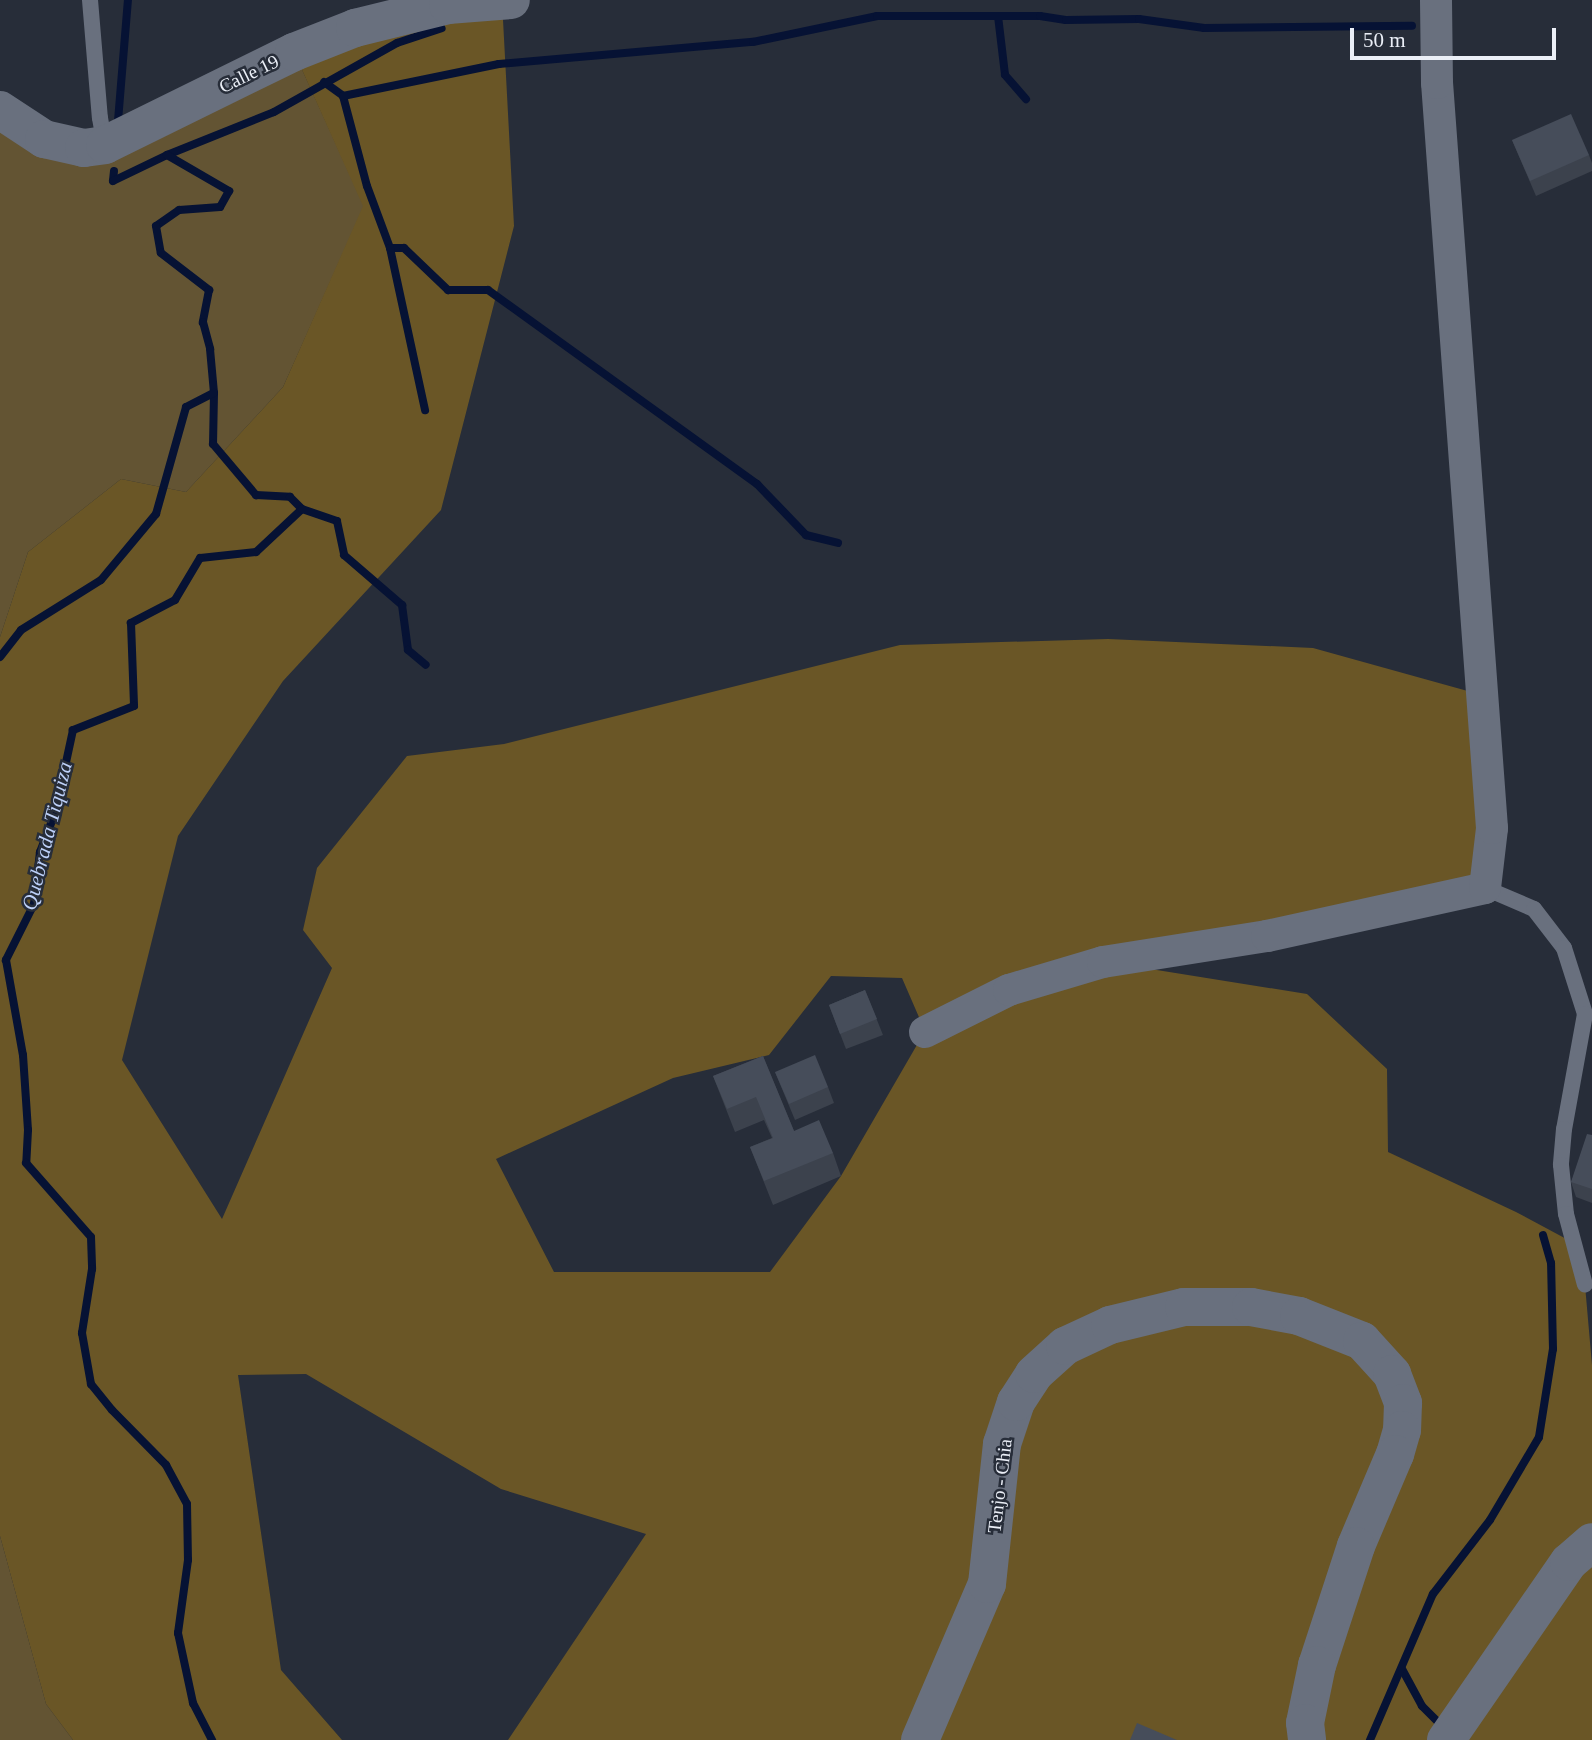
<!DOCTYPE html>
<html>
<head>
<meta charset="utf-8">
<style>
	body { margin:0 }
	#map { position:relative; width:1592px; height:1740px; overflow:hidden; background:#272d39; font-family:Georgia,serif }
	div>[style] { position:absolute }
	.green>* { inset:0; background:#635433 }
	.forest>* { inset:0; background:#6a5626 }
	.stream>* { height:8px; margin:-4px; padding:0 4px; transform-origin:4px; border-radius:4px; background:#061234 }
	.service>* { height:16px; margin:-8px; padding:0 8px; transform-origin:8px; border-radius:8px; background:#69707e }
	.minor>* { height:32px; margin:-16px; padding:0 16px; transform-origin:16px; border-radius:16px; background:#69707e }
	.tertiary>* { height:38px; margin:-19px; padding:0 19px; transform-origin:19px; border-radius:19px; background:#69707e }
	.wall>* { inset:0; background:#3c424d }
	.building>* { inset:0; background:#464d5a }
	span { translate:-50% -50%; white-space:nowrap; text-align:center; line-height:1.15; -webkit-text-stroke:5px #272d39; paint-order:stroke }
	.street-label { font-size:19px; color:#ebeff7 }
	.water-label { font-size:21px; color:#bdd0f8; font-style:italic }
	.scale { position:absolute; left:1350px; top:28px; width:206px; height:32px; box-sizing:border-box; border:4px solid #ebeff7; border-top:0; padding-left:9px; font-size:21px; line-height:24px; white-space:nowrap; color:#ebeff7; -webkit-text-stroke:5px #272d39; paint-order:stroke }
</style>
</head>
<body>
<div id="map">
	<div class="green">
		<div style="clip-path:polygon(294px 52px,364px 206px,283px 387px,186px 492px,121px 479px,28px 552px,0 637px,0 110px,84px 148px)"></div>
		<div style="clip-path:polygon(0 1536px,46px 1704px,73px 1740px,0 1740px)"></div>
	</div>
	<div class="forest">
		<div style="clip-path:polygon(evenodd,502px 1px,514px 226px,441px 510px,283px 681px,178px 836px,122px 1060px,222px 1219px,332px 968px,303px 930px,317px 868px,407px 756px,504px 744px,900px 645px,1108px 639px,1313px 648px,1482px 695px,1485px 888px,1107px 962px,1307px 994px,1387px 1069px,1388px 1152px,1516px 1212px,1572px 1242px,1585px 1285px,1592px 1365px,1592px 1740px,508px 1740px,646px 1534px,501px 1489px,306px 1374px,238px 1375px,281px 1670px,342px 1740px,73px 1740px,46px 1704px,0 1536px,0 637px,28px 552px,121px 479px,186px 492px,283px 387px,363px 206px,294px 52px,502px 1px,831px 976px,902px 978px,925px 1031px,841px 1176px,770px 1272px,554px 1272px,496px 1159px,673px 1078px,769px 1055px,831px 976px)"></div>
	</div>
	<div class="stream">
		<div style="left:998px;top:16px;width:59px;rotate:83.2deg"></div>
		<div style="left:1005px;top:75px;width:32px;rotate:49deg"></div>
		<div style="left:324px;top:82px;width:24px;rotate:36deg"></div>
		<div style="left:343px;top:96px;width:93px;rotate:75.1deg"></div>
		<div style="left:367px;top:186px;width:66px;rotate:69.6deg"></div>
		<div style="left:390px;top:248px;width:14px"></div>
		<div style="left:404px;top:248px;width:61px;rotate:43.7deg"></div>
		<div style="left:448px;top:290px;width:40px"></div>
		<div style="left:488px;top:290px;width:332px;rotate:35.8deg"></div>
		<div style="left:757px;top:484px;width:71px;rotate:46.1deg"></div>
		<div style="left:806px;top:535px;width:33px;rotate:14deg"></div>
		<div style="left:343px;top:96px;width:159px;rotate:-11.6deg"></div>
		<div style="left:499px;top:64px;width:255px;rotate:-5deg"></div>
		<div style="left:753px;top:42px;width:127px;rotate:-11.8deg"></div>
		<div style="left:877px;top:16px;width:163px"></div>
		<div style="left:1040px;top:16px;width:26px;rotate:9deg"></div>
		<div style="left:1066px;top:20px;width:73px;rotate:-0.8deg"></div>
		<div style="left:1139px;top:19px;width:66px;rotate:7.9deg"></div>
		<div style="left:1204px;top:28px;width:208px;rotate:-0.6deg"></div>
		<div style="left:118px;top:121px;width:121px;rotate:-85.3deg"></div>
		<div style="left:167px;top:155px;width:115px;rotate:-21.9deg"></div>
		<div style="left:274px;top:112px;width:141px;rotate:-29.3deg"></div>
		<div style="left:397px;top:43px;width:47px;rotate:-18.4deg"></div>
		<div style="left:114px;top:171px;width:10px;rotate:96deg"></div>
		<div style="left:113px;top:181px;width:60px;rotate:-25.7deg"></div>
		<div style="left:167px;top:155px;width:72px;rotate:30.1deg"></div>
		<div style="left:229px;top:191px;width:18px;rotate:119deg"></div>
		<div style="left:220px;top:207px;width:41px;rotate:175.8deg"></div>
		<div style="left:179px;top:210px;width:28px;rotate:145deg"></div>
		<div style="left:156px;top:226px;width:27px;rotate:80deg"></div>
		<div style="left:161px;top:253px;width:61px;rotate:37.6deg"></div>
		<div style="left:209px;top:290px;width:33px;rotate:101deg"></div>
		<div style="left:203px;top:322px;width:28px;rotate:75deg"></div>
		<div style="left:210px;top:349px;width:44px;rotate:84.8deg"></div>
		<div style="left:214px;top:393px;width:51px;rotate:91.1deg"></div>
		<div style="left:213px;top:444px;width:67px;rotate:49.9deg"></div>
		<div style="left:256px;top:495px;width:34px;rotate:3deg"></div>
		<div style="left:290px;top:497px;width:17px;rotate:45deg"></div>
		<div style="left:302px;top:509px;width:63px;rotate:136.9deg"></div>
		<div style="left:256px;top:552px;width:56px;rotate:173.9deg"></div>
		<div style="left:200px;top:558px;width:49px;rotate:120.8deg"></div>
		<div style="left:175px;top:600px;width:50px;rotate:152.4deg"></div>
		<div style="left:131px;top:623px;width:83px;rotate:87.9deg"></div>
		<div style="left:134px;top:706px;width:66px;rotate:158.5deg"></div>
		<div style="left:73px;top:730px;width:85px;rotate:102.2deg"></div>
		<div style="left:55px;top:813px;width:42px;rotate:111deg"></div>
		<div style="left:40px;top:852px;width:52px;rotate:96.6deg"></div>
		<div style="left:34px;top:904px;width:63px;rotate:116.6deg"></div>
		<div style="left:6px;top:960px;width:97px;rotate:79.9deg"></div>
		<div style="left:23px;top:1055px;width:75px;rotate:86.2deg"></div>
		<div style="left:28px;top:1130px;width:33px;rotate:93deg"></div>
		<div style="left:26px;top:1163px;width:98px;rotate:48.7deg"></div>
		<div style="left:91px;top:1237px;width:32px;rotate:88deg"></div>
		<div style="left:92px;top:1269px;width:65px;rotate:98.9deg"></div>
		<div style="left:82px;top:1333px;width:52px;rotate:80deg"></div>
		<div style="left:91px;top:1384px;width:33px;rotate:51deg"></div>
		<div style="left:112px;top:1410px;width:77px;rotate:45.5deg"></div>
		<div style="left:166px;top:1465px;width:44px;rotate:61.7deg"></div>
		<div style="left:187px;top:1504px;width:56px;rotate:89deg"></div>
		<div style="left:188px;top:1560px;width:74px;rotate:97.8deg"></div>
		<div style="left:178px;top:1633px;width:72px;rotate:77.9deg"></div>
		<div style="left:193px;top:1703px;width:42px;rotate:62.8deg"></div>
		<div style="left:390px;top:248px;width:166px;rotate:77.8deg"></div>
		<div style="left:302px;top:509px;width:37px;rotate:19deg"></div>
		<div style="left:337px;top:521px;width:35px;rotate:78deg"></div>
		<div style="left:344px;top:555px;width:77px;rotate:40.8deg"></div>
		<div style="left:402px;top:605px;width:45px;rotate:82.4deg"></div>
		<div style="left:408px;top:650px;width:23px;rotate:40deg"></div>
		<div style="left:0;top:657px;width:34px;rotate:-52deg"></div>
		<div style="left:21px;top:630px;width:94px;rotate:-32deg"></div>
		<div style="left:101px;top:580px;width:86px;rotate:-50.2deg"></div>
		<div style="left:156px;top:514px;width:111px;rotate:-74.3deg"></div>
		<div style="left:186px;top:407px;width:31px;rotate:-27deg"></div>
		<div style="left:1402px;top:1669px;width:42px;rotate:61.6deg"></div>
		<div style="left:1422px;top:1706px;width:31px;rotate:45deg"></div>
		<div style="left:1370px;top:1740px;width:159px;rotate:-66.7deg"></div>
		<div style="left:1433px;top:1594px;width:93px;rotate:-52.4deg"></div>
		<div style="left:1490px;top:1520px;width:96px;rotate:-59.4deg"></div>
		<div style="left:1539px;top:1437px;width:89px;rotate:-81deg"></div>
		<div style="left:1553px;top:1349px;width:86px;rotate:-91.3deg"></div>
		<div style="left:1551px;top:1263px;width:29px;rotate:-106deg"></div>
	</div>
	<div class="service">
		<div style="left:90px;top:0;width:118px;rotate:85.2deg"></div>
		<div style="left:100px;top:118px;width:27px;rotate:80deg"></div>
		<div style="left:1485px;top:888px;width:53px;rotate:23.2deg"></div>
		<div style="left:1534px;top:909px;width:49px;rotate:52.4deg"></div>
		<div style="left:1564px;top:948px;width:69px;rotate:72.3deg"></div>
		<div style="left:1585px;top:1014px;width:117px;rotate:100.3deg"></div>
		<div style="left:1564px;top:1129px;width:36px;rotate:95deg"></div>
		<div style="left:1561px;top:1165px;width:49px;rotate:84.2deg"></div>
		<div style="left:1566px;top:1214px;width:73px;rotate:75deg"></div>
	</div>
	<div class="minor">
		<div style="left:925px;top:1032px;width:94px;rotate:-26.6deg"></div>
		<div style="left:1009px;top:990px;width:98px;rotate:-16.6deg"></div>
		<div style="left:1103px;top:962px;width:166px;rotate:-9deg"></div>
		<div style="left:1267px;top:936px;width:223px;rotate:-12.4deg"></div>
		<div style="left:1485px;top:888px;width:60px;rotate:-83.3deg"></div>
		<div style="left:1492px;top:828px;width:747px;rotate:-94.22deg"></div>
		<div style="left:1437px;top:83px;width:83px;rotate:-90.7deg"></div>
	</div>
	<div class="tertiary">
		<div style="left:0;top:110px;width:53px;rotate:33.4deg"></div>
		<div style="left:44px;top:139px;width:41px;rotate:12.7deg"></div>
		<div style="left:84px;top:148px;width:21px;rotate:-8deg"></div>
		<div style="left:105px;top:145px;width:211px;rotate:-26.2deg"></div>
		<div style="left:294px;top:52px;width:66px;rotate:-21.5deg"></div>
		<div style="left:355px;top:28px;width:96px;rotate:-13.9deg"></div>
		<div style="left:448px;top:5px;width:63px;rotate:-4.5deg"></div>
		<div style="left:920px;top:1740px;width:170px;rotate:-66.8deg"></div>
		<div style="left:987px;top:1584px;width:141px;rotate:-83.9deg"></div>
		<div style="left:1002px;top:1444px;width:44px;rotate:-71.6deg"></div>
		<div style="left:1016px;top:1402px;width:33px;rotate:-57deg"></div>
		<div style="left:1034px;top:1374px;width:42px;rotate:-42.1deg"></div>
		<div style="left:1065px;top:1346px;width:50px;rotate:-25deg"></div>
		<div style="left:1110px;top:1325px;width:76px;rotate:-13.7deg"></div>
		<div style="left:1184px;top:1307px;width:67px"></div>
		<div style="left:1251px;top:1307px;width:49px;rotate:10.6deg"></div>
		<div style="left:1299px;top:1316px;width:68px;rotate:21.6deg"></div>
		<div style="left:1362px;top:1341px;width:45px;rotate:47.7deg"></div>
		<div style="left:1392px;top:1374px;width:31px;rotate:69deg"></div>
		<div style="left:1403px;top:1403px;width:27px;rotate:92deg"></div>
		<div style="left:1402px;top:1430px;width:25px;rotate:106deg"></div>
		<div style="left:1395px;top:1454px;width:100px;rotate:113deg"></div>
		<div style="left:1356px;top:1546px;width:125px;rotate:108.1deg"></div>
		<div style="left:1317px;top:1665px;width:59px;rotate:101.7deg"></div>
		<div style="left:1305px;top:1723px;width:17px;rotate:83deg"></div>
		<div style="left:1446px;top:1740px;width:216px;rotate:-55.4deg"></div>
		<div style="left:1569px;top:1562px;width:30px;rotate:-41deg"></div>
	</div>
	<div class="wall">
		<div style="clip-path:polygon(1512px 140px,1589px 155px,1592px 163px,1592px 171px,1536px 196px)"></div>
		<div style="clip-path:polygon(865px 990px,883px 1035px,846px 1049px,829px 1005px)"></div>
		<div style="clip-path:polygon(763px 1056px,794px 1131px,833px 1153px,841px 1176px,773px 1205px,750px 1147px,772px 1138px,764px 1120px,735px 1132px,713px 1076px)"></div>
		<div style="clip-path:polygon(775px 1072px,828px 1087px,834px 1103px,795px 1120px)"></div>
		<div style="clip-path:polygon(1592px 1135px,1592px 1203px,1576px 1197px,1571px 1182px)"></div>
	</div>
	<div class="building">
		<div style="clip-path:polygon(1571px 114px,1589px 155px,1530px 181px,1512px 140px)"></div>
		<div style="clip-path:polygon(865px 990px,877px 1019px,840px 1034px,829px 1005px)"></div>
		<div style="clip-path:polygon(815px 1055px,828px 1087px,789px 1104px,775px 1072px)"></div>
		<div style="clip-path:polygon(763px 1056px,794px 1131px,819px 1120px,833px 1153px,764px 1181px,750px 1147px,773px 1138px,756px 1097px,727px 1109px,713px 1076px)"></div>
		<div style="clip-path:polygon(1587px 1134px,1592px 1135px,1592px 1189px,1571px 1182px)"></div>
		<div style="clip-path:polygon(1137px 1723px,1177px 1740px,1130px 1740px)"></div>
	</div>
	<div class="street-label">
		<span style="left:249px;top:74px;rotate:-26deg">Calle 19</span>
		<span style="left:1000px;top:1486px;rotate:-83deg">Tenjo - Chia</span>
	</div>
	<div class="water-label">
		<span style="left:47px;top:836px;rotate:-76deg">Quebrada Tiquiza</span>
	</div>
	<div class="scale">50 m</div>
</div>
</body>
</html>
